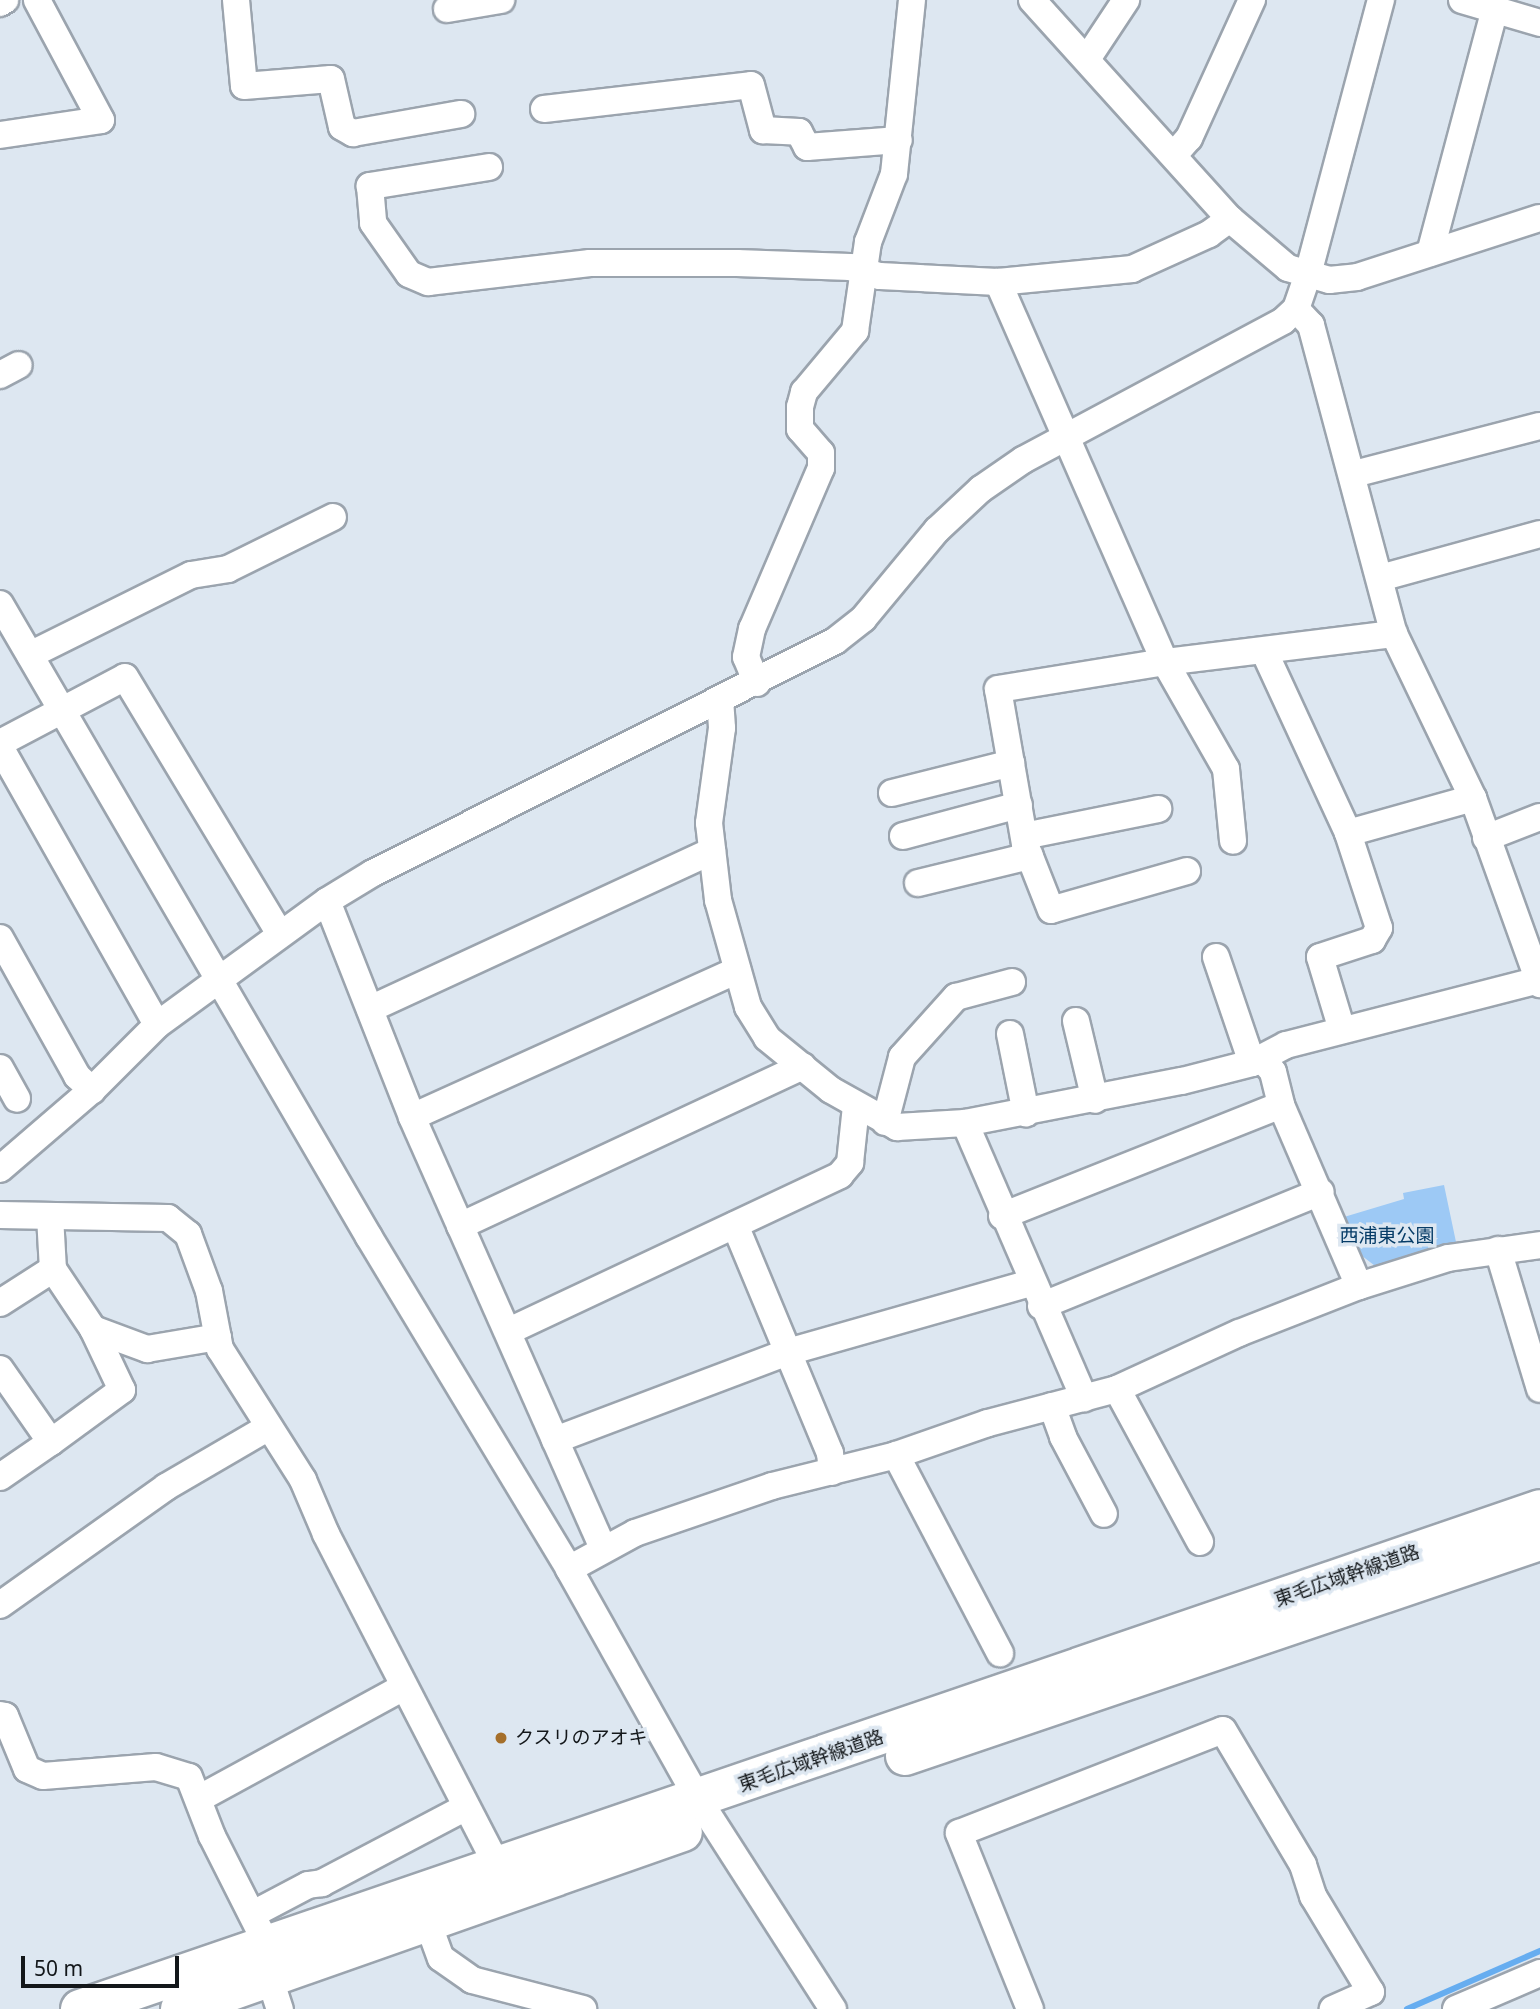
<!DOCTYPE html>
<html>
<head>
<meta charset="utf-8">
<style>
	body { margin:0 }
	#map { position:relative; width:1540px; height:2009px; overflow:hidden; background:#dde7f1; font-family:"Noto Sans","Noto Sans JP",sans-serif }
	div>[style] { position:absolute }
	.green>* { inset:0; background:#9dc9f5 }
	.stream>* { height:6px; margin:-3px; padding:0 3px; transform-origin:3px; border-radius:3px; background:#66adf0 }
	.roads { filter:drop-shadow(2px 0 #9ba4ae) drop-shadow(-2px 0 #9ba4ae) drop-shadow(0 2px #9ba4ae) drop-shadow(0 -2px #9ba4ae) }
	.minor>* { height:26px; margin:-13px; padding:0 13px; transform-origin:13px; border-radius:13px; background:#fff }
	.highway>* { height:38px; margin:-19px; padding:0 19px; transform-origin:19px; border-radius:19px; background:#fff }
	.dots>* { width:19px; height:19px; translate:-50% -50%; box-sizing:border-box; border:4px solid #dde7f1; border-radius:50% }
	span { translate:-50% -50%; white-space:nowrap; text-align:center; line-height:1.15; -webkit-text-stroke:7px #dde7f1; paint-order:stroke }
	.park-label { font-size:19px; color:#063c67 }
	.street-label { font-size:19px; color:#13171a }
	.poi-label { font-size:19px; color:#13171a }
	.left { translate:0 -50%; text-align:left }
	.scale { position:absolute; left:21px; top:1956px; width:158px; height:32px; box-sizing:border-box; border:4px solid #13171a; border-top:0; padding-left:9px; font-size:21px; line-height:24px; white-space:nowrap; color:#13171a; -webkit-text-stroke:5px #dde7f1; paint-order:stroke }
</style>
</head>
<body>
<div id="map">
	<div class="green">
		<div style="clip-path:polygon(1444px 1185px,1456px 1242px,1379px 1269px,1357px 1252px,1344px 1217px,1404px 1199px,1403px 1193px)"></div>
	</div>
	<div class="stream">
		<div style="left:1407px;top:2009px;width:145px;rotate:-23.6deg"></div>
	</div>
	<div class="roads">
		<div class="minor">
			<div style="left:236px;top:0;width:86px;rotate:84.7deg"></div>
			<div style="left:244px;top:86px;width:87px;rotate:-4.6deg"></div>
			<div style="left:331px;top:79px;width:49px;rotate:77.1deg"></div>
			<div style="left:342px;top:127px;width:13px;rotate:29deg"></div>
			<div style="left:353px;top:133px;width:110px;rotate:-10deg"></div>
			<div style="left:1032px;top:0;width:295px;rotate:47.9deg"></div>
			<div style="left:1230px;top:219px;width:76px;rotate:40.2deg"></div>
			<div style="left:1288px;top:268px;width:43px;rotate:16.3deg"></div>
			<div style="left:1329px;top:280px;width:28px;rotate:-6deg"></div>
			<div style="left:1357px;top:277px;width:192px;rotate:-17.9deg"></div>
			<div style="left:1462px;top:0;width:81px;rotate:16.4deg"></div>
			<div style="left:0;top:3px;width:6px;rotate:-31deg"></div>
			<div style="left:447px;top:9px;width:55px;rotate:-9.5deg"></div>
			<div style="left:1087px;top:59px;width:71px;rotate:-56.5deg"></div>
			<div style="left:544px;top:109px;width:208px;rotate:-6.6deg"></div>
			<div style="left:751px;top:85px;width:47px;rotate:75.1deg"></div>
			<div style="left:763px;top:130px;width:36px;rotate:3deg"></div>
			<div style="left:799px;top:132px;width:17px;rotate:62deg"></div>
			<div style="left:807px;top:147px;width:92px;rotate:-4.4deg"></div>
			<div style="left:0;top:135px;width:102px;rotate:-8.4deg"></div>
			<div style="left:101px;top:120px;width:136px;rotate:-118.1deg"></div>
			<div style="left:1174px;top:155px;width:23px;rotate:-49deg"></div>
			<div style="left:1189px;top:138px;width:152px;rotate:-65.5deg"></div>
			<div style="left:489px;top:167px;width:121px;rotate:170.9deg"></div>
			<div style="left:370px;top:186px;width:37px;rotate:85deg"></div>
			<div style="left:373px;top:223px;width:62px;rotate:54.8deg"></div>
			<div style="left:409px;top:274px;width:21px;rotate:23deg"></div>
			<div style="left:428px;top:282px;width:163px;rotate:-6.7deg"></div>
			<div style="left:590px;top:263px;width:147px"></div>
			<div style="left:737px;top:263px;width:113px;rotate:2deg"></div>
			<div style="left:850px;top:267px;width:31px;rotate:17deg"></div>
			<div style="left:880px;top:276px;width:118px;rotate:2.9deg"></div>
			<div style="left:998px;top:282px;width:135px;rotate:-5.5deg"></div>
			<div style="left:1132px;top:269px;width:85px;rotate:-24.4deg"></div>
			<div style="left:1209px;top:234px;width:26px;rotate:-36deg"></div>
			<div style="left:1430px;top:253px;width:253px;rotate:-75.1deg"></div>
			<div style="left:998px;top:282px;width:415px;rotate:66.3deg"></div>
			<div style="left:1165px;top:662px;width:231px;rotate:-7deg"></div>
			<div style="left:1296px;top:309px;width:22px;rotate:47deg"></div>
			<div style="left:1311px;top:325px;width:320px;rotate:75deg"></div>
			<div style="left:1394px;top:634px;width:182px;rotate:64.3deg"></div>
			<div style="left:1473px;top:798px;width:198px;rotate:70.2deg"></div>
			<div style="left:0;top:375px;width:21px;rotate:-28deg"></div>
			<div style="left:1354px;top:474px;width:192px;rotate:-14.5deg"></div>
			<div style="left:1380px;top:578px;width:166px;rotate:-15.4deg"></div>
			<div style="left:0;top:604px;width:733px;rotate:59.76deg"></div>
			<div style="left:369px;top:1237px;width:388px;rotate:58.9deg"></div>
			<div style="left:569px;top:1569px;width:264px;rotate:60.7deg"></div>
			<div style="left:698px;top:1799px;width:250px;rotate:57.3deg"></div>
			<div style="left:1264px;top:651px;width:200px;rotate:65.2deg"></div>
			<div style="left:30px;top:655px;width:180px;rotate:-26.4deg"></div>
			<div style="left:191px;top:575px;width:37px;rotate:-9deg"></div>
			<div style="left:228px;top:569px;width:117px;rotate:-26.3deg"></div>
			<div style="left:757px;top:683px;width:28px;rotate:-113deg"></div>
			<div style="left:746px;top:657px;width:29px;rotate:-78deg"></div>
			<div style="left:752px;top:629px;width:175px;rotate:-66.8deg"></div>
			<div style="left:821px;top:468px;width:15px;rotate:-90deg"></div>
			<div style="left:821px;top:453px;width:32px;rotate:-131deg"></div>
			<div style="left:800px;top:429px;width:22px;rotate:-90deg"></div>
			<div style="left:800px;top:407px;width:16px;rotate:-75deg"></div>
			<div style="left:804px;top:392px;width:80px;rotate:-50.1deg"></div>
			<div style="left:855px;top:331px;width:90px;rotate:-81.7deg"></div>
			<div style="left:868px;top:242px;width:73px;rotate:-69.1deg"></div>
			<div style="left:894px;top:174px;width:175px;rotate:-84.1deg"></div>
			<div style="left:720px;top:699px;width:29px;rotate:86deg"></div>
			<div style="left:722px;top:728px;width:96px;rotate:97.8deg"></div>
			<div style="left:709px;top:823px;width:78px;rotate:83.3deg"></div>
			<div style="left:718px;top:900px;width:111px;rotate:74.3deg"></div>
			<div style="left:748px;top:1007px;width:36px;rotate:58deg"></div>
			<div style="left:767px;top:1038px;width:82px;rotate:39.1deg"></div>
			<div style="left:831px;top:1090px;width:76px;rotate:29.3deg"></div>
			<div style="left:897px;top:1127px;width:68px;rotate:-3.4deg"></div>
			<div style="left:965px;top:1123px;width:221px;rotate:-11deg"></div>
			<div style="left:1182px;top:1081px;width:72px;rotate:-14.4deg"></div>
			<div style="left:1252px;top:1063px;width:38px;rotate:-28deg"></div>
			<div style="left:1286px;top:1045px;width:261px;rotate:-14.4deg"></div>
			<div style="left:0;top:743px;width:141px;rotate:-27.8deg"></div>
			<div style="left:125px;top:677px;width:298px;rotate:58.9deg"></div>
			<div style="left:0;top:747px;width:319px;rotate:60.5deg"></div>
			<div style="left:892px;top:793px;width:123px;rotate:-14.1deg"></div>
			<div style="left:903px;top:836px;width:120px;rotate:-15deg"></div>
			<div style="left:1024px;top:836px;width:137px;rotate:-11.4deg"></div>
			<div style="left:1486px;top:838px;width:58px;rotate:-21.3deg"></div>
			<div style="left:1187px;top:871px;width:141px;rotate:164deg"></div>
			<div style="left:1051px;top:910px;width:71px;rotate:-111.5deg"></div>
			<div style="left:1025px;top:844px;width:157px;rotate:-99.9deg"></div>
			<div style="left:998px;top:689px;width:169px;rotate:-9.2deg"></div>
			<div style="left:1165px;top:662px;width:123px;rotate:60.3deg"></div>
			<div style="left:1226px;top:769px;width:72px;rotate:84.4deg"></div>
			<div style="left:918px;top:883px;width:115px;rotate:-13.6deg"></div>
			<div style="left:327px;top:901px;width:232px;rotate:68.5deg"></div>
			<div style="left:412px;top:1117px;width:472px;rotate:66.1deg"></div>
			<div style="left:0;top:938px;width:158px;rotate:60.8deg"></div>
			<div style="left:77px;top:1076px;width:21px;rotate:43deg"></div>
			<div style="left:1216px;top:957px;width:112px;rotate:71.2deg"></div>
			<div style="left:370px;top:1009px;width:377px;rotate:-24.8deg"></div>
			<div style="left:1076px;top:1021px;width:81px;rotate:76.5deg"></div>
			<div style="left:1342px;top:1030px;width:76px;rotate:-106.8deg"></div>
			<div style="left:1320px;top:957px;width:55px;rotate:-18.1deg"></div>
			<div style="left:1372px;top:940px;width:14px;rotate:-60deg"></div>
			<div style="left:1379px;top:928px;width:100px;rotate:-108.1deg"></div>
			<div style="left:1348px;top:833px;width:130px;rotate:-15.6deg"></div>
			<div style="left:1010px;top:1034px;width:81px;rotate:78.6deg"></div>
			<div style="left:1261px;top:1058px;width:18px;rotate:49deg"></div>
			<div style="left:1273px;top:1072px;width:34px;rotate:76deg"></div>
			<div style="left:1281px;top:1105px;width:197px;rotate:66.7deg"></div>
			<div style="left:0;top:1068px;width:35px;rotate:61deg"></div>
			<div style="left:412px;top:1117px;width:357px;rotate:-24.3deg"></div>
			<div style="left:885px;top:1122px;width:67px;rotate:-75.3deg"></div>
			<div style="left:902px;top:1057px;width:81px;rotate:-48deg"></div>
			<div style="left:956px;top:997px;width:58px;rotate:-15deg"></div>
			<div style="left:965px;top:1123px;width:300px;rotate:66.6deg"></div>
			<div style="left:0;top:1169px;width:121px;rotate:-40.7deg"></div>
			<div style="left:92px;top:1090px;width:92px;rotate:-45deg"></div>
			<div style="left:157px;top:1025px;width:210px;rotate:-36.1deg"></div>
			<div style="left:327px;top:901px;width:54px;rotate:-31.3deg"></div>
			<div style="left:373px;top:873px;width:517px;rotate:-26.66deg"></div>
			<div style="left:835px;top:641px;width:36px;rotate:-38deg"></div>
			<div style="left:863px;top:619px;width:116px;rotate:-50.3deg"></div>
			<div style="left:937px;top:530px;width:60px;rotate:-43deg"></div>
			<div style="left:981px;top:489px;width:51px;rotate:-34.6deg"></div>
			<div style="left:1023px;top:460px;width:295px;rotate:-28.1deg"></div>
			<div style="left:1283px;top:321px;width:18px;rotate:-43deg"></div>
			<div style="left:1296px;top:309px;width:37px;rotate:-71deg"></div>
			<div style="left:1308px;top:274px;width:284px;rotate:-75.1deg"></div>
			<div style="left:0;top:1215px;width:168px;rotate:1deg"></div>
			<div style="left:168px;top:1218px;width:26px;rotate:39deg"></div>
			<div style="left:188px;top:1234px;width:61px;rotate:69.8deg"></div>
			<div style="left:209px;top:1291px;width:59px;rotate:79.3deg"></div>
			<div style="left:220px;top:1349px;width:155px;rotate:57.6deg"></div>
			<div style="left:303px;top:1480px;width:59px;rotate:66.9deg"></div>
			<div style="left:326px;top:1534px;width:375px;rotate:62.7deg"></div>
			<div style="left:50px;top:1216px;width:53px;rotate:86.8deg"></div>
			<div style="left:53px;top:1269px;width:72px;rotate:56.3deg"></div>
			<div style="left:93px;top:1329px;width:58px;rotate:20.3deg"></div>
			<div style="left:147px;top:1349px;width:72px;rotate:-9.6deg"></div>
			<div style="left:1002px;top:1216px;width:300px;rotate:-21.7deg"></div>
			<div style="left:735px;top:1225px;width:247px;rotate:67.4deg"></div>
			<div style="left:830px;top:1453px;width:19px;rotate:84deg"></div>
			<div style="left:460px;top:1226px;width:378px;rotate:-25deg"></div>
			<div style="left:1498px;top:1250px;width:145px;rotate:73.2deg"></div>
			<div style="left:0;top:1303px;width:63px;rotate:-32.7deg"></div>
			<div style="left:1041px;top:1306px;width:302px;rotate:-22.2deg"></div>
			<div style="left:509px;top:1331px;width:366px;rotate:-25.2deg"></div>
			<div style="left:840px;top:1175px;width:16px;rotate:-50deg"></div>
			<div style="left:850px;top:1163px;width:57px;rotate:-84deg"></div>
			<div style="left:0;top:1369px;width:89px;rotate:55.1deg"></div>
			<div style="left:51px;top:1442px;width:88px;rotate:-36.2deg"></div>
			<div style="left:122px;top:1390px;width:68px;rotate:-115.4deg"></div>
			<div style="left:1117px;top:1389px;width:174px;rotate:61.5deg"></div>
			<div style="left:1052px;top:1406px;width:33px;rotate:70deg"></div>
			<div style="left:1063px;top:1437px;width:87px;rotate:62deg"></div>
			<div style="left:555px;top:1440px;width:249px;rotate:-20.7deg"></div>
			<div style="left:788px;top:1352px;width:252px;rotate:-15.9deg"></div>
			<div style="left:896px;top:1455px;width:224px;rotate:62.3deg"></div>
			<div style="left:0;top:1477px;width:62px;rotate:-34.5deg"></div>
			<div style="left:569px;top:1569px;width:75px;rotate:-28.6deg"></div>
			<div style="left:635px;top:1533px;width:145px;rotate:-18.9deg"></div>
			<div style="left:772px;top:1486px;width:128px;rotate:-14deg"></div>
			<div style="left:896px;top:1455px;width:97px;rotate:-19.2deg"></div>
			<div style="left:988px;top:1423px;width:133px;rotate:-14.8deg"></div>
			<div style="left:1117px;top:1389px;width:134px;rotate:-24.7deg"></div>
			<div style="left:1239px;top:1333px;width:129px;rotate:-21.4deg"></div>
			<div style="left:1359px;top:1286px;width:93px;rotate:-17.5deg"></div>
			<div style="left:1448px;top:1258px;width:93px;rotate:-8deg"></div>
			<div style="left:0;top:1605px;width:204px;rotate:-35.4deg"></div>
			<div style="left:166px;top:1487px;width:117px;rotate:-30.3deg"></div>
			<div style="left:0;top:1715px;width:5px;rotate:11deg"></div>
			<div style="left:5px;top:1716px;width:57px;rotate:67.5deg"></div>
			<div style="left:27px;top:1769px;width:17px;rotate:24deg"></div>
			<div style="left:43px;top:1776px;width:113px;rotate:-4.6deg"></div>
			<div style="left:156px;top:1767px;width:34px;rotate:17deg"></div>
			<div style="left:189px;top:1777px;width:63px;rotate:68.7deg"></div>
			<div style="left:212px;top:1836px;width:122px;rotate:63.2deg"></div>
			<div style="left:200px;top:1798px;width:232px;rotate:-28.6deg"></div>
			<div style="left:255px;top:1913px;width:60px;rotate:-27.8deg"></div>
			<div style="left:308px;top:1885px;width:14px;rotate:-8deg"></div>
			<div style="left:322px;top:1883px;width:163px;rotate:-27.8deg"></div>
			<div style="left:428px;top:1923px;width:37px;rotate:70deg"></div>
			<div style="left:441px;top:1958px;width:38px;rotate:35deg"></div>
			<div style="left:472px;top:1980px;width:115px;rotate:14.6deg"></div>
			<div style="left:270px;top:1979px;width:32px;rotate:72deg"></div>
			<div style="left:1030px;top:2009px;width:190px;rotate:-112deg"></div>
			<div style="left:959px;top:1833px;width:283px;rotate:-21.3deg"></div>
			<div style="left:1223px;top:1730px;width:157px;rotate:59.3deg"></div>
			<div style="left:1303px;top:1865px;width:33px;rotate:72deg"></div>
			<div style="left:1313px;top:1896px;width:112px;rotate:58.9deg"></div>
			<div style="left:1371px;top:1992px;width:42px;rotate:155.9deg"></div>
			<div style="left:1456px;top:2009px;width:91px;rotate:-23.2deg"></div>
		</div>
		<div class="highway">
			<div style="left:905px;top:1756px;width:670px;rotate:-18.71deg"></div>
			<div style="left:80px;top:2009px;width:1543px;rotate:-18.9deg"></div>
			<div style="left:180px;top:2009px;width:533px;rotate:-19.39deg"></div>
		</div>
	</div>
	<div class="dots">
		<div style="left:501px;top:1738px;background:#a56f2a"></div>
	</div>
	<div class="park-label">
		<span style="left:1387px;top:1236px">西浦東公園</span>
	</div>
	<div class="street-label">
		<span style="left:1347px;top:1576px;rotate:-19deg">東毛広域幹線道路</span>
		<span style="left:811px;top:1761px;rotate:-19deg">東毛広域幹線道路</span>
	</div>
	<div class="poi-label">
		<span class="left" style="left:515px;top:1738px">クスリのアオキ</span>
	</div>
	<div class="scale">50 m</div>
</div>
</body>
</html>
